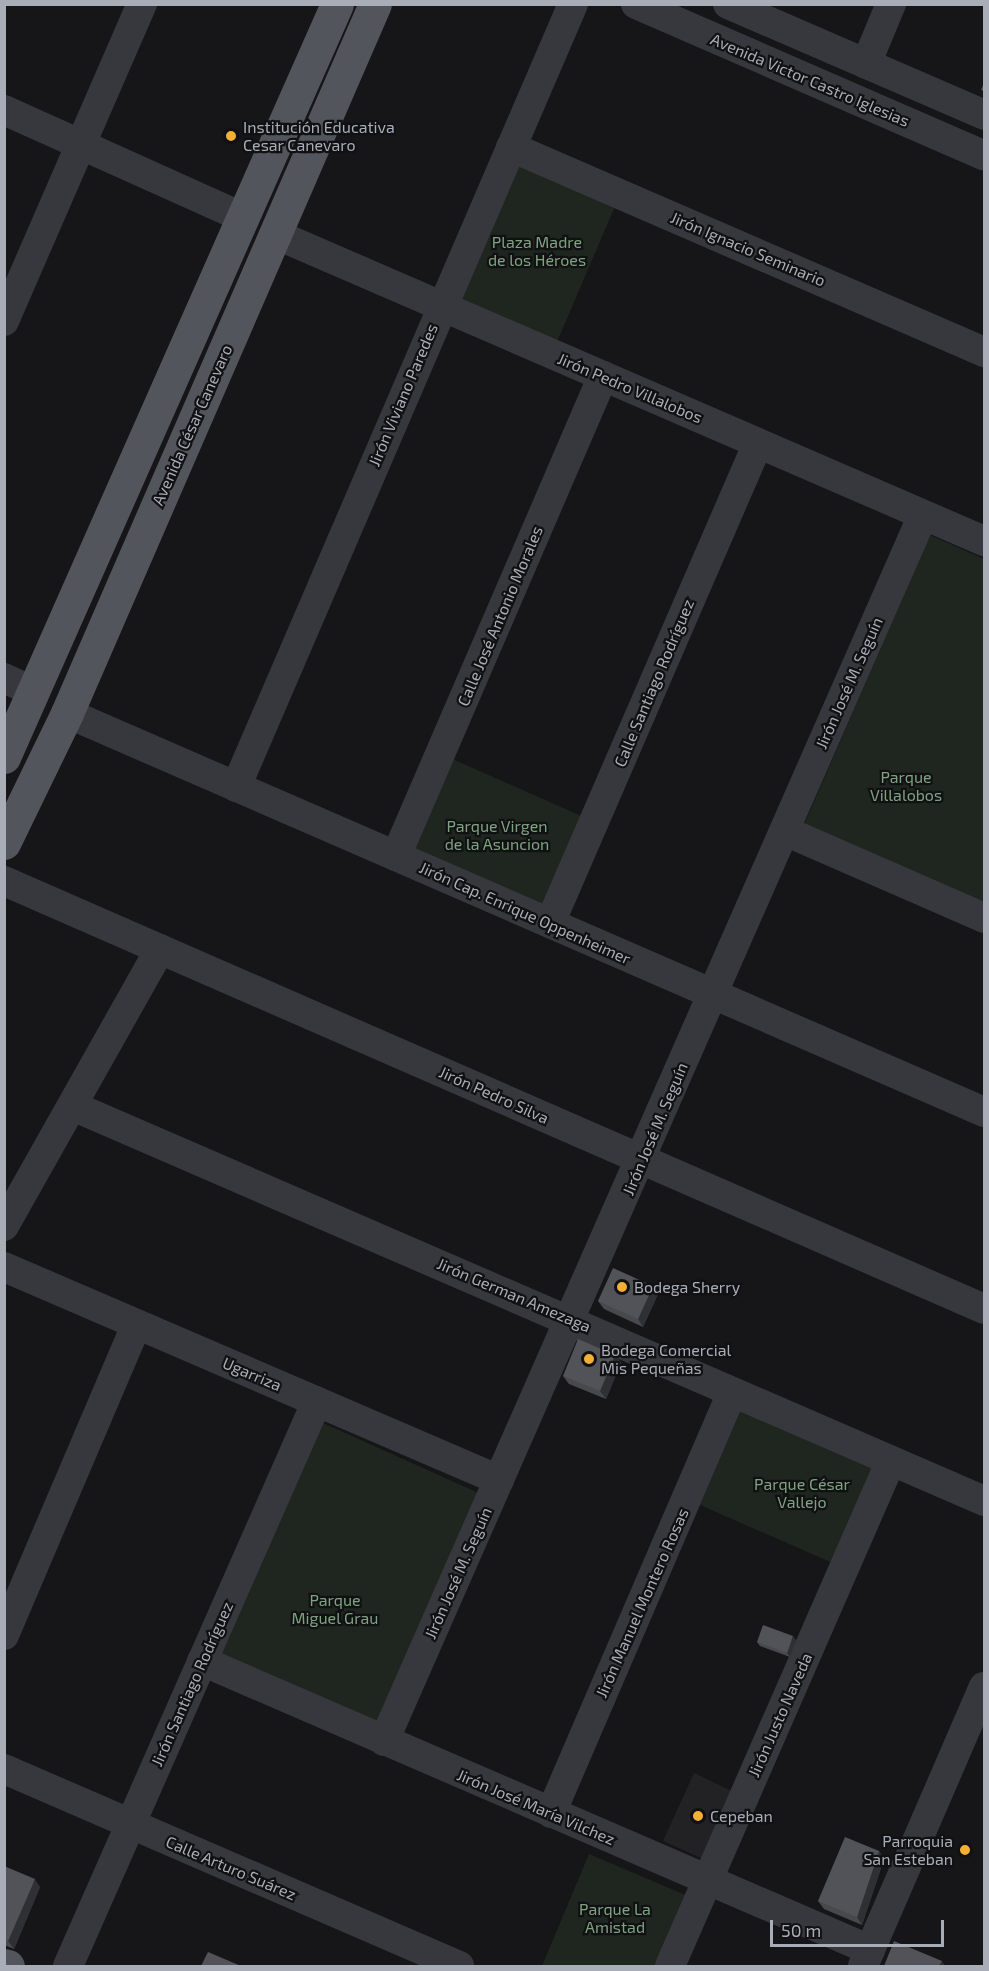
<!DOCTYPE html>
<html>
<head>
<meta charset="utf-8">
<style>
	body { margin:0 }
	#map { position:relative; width:989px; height:1971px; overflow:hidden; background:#161618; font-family:"Exo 2",sans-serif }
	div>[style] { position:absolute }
	.built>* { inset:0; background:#222225 }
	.green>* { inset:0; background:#1e261f }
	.minor>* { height:30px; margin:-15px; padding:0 15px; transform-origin:15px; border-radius:15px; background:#37383d }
	.major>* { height:33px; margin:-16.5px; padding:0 16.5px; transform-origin:16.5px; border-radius:16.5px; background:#53555c }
	.wall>* { inset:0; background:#47494d }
	.shaded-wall>* { inset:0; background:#2f3033 }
	.building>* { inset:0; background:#525359 }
	.dots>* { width:16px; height:16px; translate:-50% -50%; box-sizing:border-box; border:3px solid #111113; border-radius:50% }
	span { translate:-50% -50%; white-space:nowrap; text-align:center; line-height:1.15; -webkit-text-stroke:4.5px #111113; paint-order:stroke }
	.street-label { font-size:16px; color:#a8adb8 }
	.poi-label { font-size:16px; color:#a8adb8 }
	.left { translate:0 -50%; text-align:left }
	.right { translate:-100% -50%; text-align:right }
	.park-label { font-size:16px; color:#7fa381 }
	.frame { position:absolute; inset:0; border:6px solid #a8adb8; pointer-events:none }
	.scale { position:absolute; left:770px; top:1920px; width:174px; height:27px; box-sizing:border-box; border:3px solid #a8adb8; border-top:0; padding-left:8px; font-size:18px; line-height:21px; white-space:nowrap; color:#a8adb8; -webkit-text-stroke:4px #111113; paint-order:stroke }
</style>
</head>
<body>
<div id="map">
	<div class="built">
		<div style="clip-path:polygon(694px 1773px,732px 1791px,701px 1858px,663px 1841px)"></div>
	</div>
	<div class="green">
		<div style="clip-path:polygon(516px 161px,616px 204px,557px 342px,457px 299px)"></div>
		<div style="clip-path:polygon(930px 535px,984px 559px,984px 906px,803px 827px)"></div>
		<div style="clip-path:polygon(450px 758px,586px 818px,545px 912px,409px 852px)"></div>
		<div style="clip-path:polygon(741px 1410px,876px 1468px,835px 1564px,700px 1505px)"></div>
		<div style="clip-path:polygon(323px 1423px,483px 1495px,379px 1727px,219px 1655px)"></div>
		<div style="clip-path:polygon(589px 1854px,690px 1897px,661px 1966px,542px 1966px)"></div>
	</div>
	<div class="minor">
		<div style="left:636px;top:4px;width:379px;rotate:23.5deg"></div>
		<div style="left:728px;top:4px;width:279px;rotate:23.4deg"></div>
		<div style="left:866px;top:64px;width:65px;rotate:-67.4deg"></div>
		<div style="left:4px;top:110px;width:263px;rotate:24.2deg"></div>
		<div style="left:511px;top:147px;width:516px;rotate:23.43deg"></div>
		<div style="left:275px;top:234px;width:773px;rotate:23.41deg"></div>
		<div style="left:4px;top:321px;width:346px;rotate:-66.5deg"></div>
		<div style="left:4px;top:678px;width:33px;rotate:25deg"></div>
		<div style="left:67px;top:713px;width:1000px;rotate:23.51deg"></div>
		<div style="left:236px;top:787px;width:852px;rotate:-66.71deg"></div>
		<div style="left:785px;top:831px;width:217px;rotate:23.6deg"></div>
		<div style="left:396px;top:856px;width:523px;rotate:-66.67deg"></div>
		<div style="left:4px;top:881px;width:1069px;rotate:23.59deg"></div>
		<div style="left:550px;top:923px;width:523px;rotate:-66.57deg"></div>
		<div style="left:75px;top:1107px;width:991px;rotate:23.43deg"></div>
		<div style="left:4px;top:1226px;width:318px;rotate:-60.6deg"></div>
		<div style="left:4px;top:1267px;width:539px;rotate:23.28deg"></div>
		<div style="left:4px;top:1635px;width:337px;rotate:-66.9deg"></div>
		<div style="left:202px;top:1661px;width:728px;rotate:23.39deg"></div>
		<div style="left:384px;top:1741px;width:1339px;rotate:-66.27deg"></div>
		<div style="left:4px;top:1769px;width:496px;rotate:23.4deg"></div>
		<div style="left:551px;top:1813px;width:458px;rotate:-66.7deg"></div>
		<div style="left:68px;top:1966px;width:617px;rotate:-66.22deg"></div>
		<div style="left:670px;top:1966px;width:549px;rotate:-66.38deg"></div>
		<div style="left:863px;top:1966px;width:304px;rotate:-66.6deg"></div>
	</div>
	<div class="major">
		<div style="left:4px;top:757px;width:823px;rotate:-66.14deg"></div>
		<div style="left:4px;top:843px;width:144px;rotate:-64.1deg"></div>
		<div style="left:67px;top:713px;width:773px;rotate:-66.52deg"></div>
		<div style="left:4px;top:1965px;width:4px;rotate:14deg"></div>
	</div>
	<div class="wall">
		<div style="clip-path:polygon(658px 1294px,643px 1327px,604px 1309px,598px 1301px)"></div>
		<div style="clip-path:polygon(615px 1355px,621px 1363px,606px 1399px,569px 1384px,563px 1376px)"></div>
		<div style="clip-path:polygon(796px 1640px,790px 1657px,760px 1646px,757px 1642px)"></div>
		<div style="clip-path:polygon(879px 1851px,884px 1859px,862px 1925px,824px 1909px,818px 1901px)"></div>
		<div style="clip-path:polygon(4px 1866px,40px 1887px,14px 1949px,4px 1945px)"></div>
	</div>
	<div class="shaded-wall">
		<div style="clip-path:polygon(653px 1286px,658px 1294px,643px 1327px,638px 1319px)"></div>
		<div style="clip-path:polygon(615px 1355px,621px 1363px,606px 1399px,600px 1391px)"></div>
		<div style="clip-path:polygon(793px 1636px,796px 1640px,790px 1657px,787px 1653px)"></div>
		<div style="clip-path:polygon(879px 1851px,884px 1859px,862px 1925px,857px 1917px)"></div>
		<div style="clip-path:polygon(35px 1879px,40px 1887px,14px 1949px,8px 1941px)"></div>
		<div style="clip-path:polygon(942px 1961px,945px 1966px,939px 1966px)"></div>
	</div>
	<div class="building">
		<div style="clip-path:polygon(984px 83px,984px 91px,981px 90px)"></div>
		<div style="clip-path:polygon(613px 1268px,653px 1286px,638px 1319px,598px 1301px)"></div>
		<div style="clip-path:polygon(578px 1339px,615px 1355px,600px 1391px,563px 1376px)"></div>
		<div style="clip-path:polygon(763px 1625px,793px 1636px,787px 1653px,757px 1642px)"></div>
		<div style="clip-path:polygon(845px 1837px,879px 1851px,857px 1917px,818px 1901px)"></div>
		<div style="clip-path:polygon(4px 1866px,35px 1879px,8px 1941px,4px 1939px)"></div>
		<div style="clip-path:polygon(894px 1941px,942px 1961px,939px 1966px,884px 1966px)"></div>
		<div style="clip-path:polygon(208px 1952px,241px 1966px,201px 1966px)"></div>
	</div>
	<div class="dots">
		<div style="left:231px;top:136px;background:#f2b134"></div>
		<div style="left:622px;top:1287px;background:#f2b134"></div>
		<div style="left:589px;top:1359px;background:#f2b134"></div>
		<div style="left:698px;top:1816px;background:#f2b134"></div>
		<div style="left:965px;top:1850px;background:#f2b134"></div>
	</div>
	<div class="street-label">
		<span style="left:810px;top:80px;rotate:23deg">Avenida Victor Castro Iglesias</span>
		<span style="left:748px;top:249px;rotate:23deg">Jirón Ignacio Seminario</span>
		<span style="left:630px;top:388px;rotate:23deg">Jirón Pedro Villalobos</span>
		<span style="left:403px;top:395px;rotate:-67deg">Jirón Viviano Paredes</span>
		<span style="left:192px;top:425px;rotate:-66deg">Avenida César Canevaro</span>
		<span style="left:500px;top:616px;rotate:-67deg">Calle José Antonio Morales</span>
		<span style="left:654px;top:683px;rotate:-67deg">Calle Santiago Rodríguez</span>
		<span style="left:849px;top:683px;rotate:-66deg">Jirón José M. Seguín</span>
		<span style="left:525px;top:913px;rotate:24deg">Jirón Cap. Enrique Oppenheimer</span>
		<span style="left:494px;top:1095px;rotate:24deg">Jirón Pedro Silva</span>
		<span style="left:655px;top:1129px;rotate:-67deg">Jirón José M. Seguín</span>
		<span style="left:514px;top:1295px;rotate:23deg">Jirón German Amezaga</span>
		<span style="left:252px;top:1374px;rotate:23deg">Ugarriza</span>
		<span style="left:458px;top:1573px;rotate:-66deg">Jirón José M. Seguín</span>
		<span style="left:642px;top:1603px;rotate:-66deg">Jirón Manuel Montero Rosas</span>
		<span style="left:192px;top:1684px;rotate:-66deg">Jirón Santiago Rodríguez</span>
		<span style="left:780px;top:1715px;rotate:-66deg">Jirón Justo Naveda</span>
		<span style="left:536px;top:1807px;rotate:23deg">Jirón José María Vilchez</span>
		<span style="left:231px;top:1868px;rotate:23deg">Calle Arturo Suárez</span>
	</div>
	<div class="poi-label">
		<span class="left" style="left:243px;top:136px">Institución Educativa<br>Cesar Canevaro</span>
		<span class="left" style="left:634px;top:1287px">Bodega Sherry</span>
		<span class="left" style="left:601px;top:1359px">Bodega Comercial<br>Mis Pequeñas</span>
		<span class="left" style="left:710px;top:1816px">Cepeban</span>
		<span class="right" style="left:953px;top:1850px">Parroquia<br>San Esteban</span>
	</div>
	<div class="park-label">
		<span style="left:537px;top:251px">Plaza Madre<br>de los Héroes</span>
		<span style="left:906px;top:786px">Parque<br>Villalobos</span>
		<span style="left:497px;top:835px">Parque Virgen<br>de la Asuncion</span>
		<span style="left:802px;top:1493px">Parque César<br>Vallejo</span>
		<span style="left:335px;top:1609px">Parque<br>Miguel Grau</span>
		<span style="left:615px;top:1918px">Parque La<br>Amistad</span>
	</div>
	<div class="frame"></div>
	<div class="scale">50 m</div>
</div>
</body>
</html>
